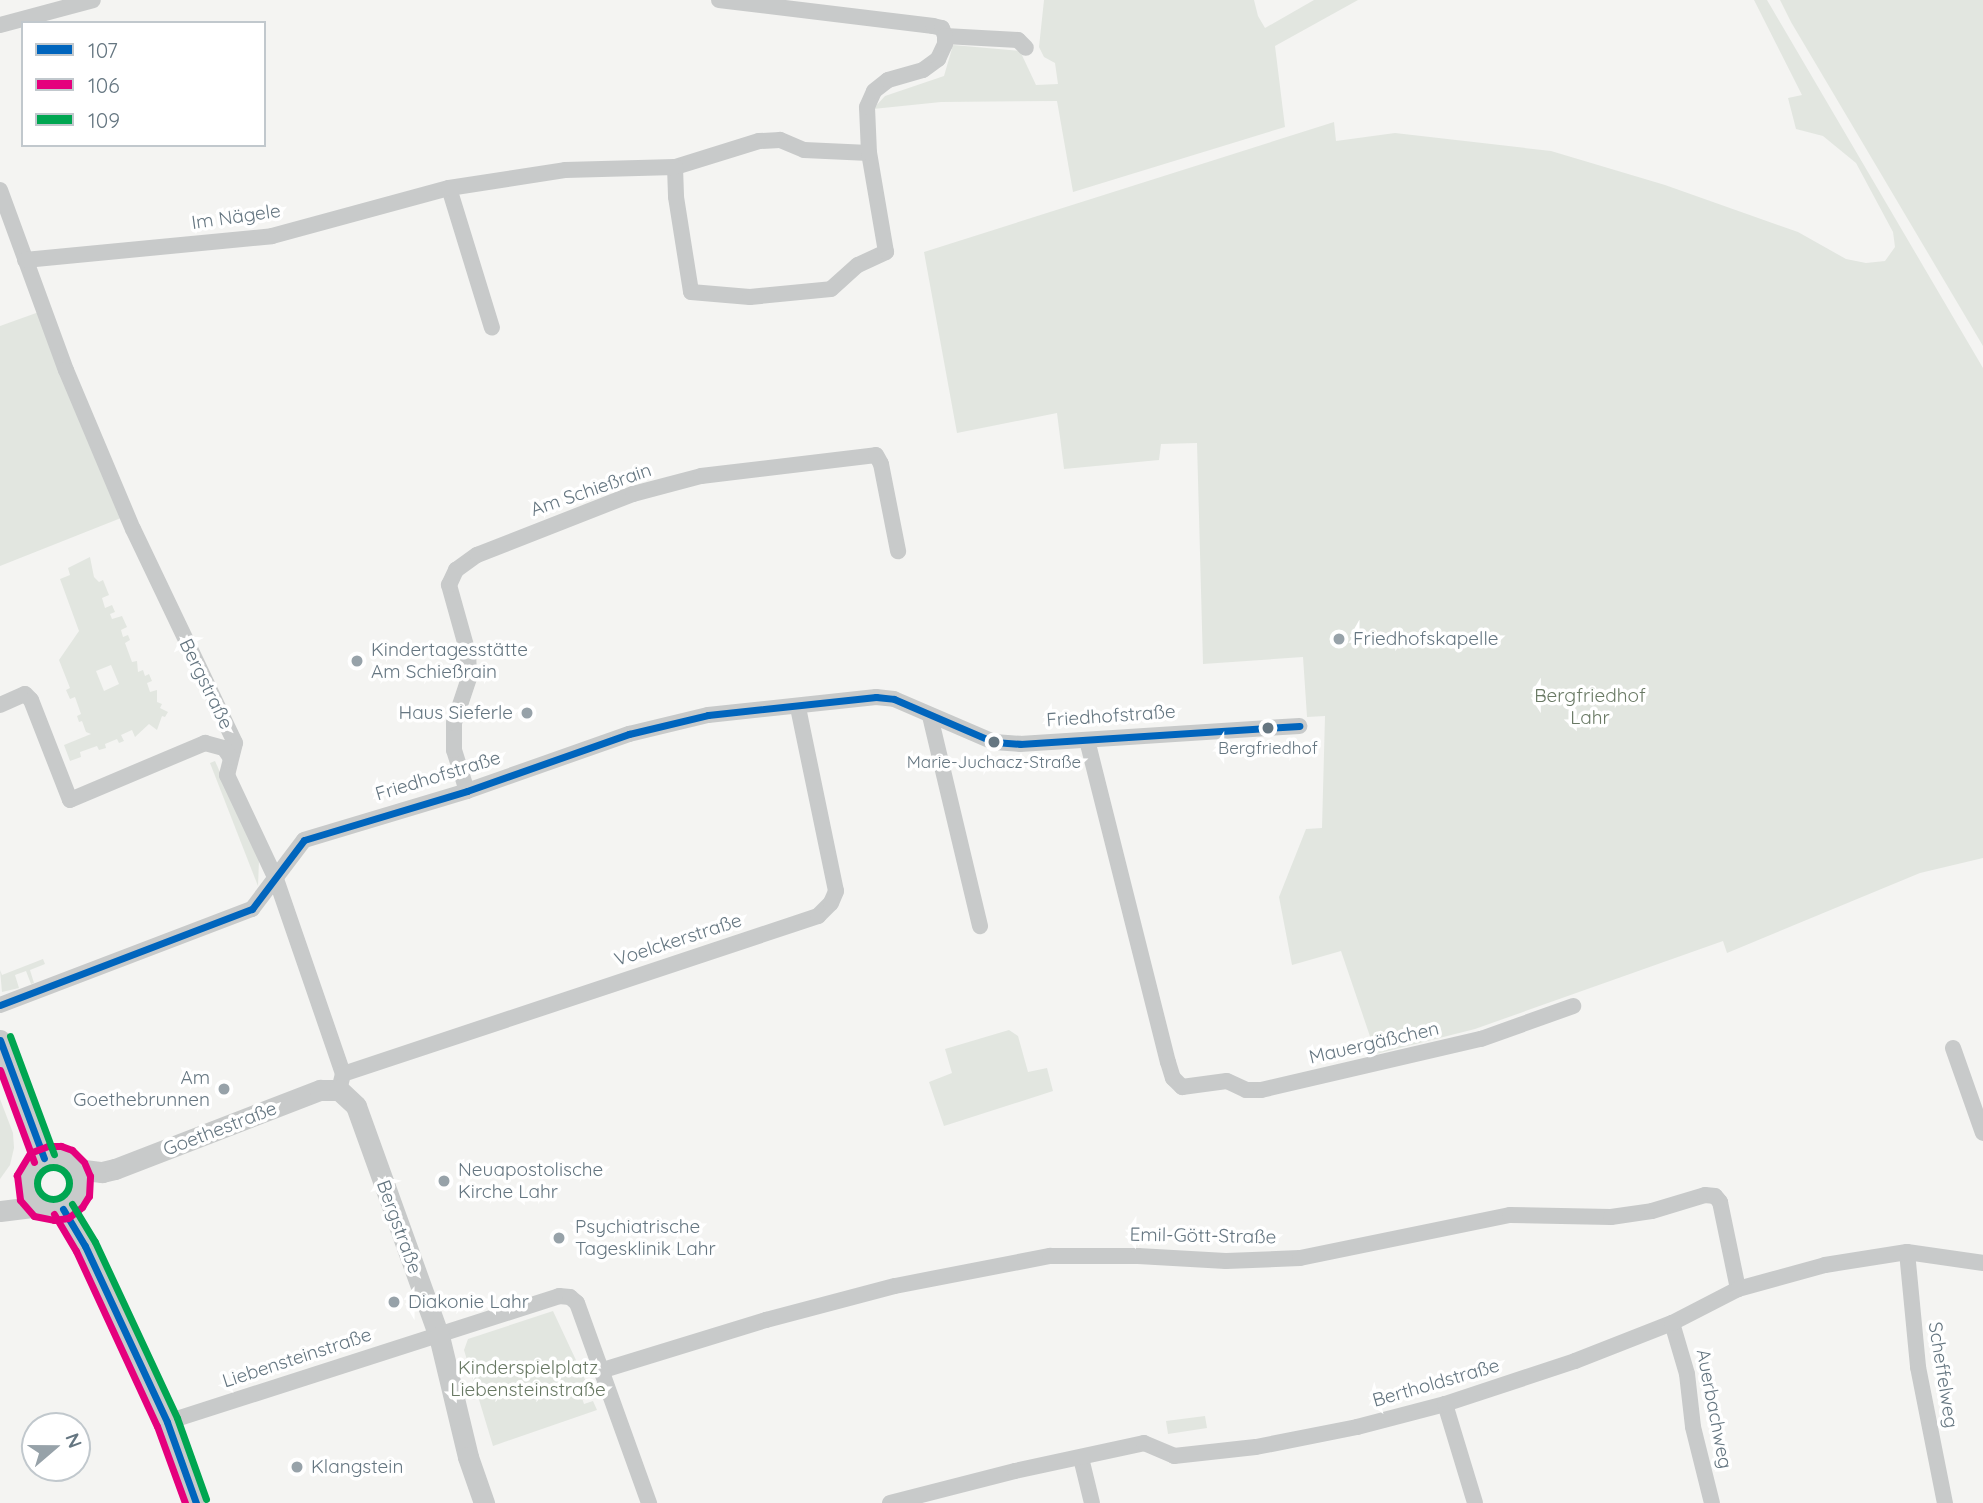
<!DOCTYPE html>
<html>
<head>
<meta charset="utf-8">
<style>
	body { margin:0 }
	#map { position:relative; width:1983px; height:1503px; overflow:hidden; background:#f4f4f2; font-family:Quicksand,sans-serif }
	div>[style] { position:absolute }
	.green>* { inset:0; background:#e2e6e0 }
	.minor>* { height:16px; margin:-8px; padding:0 8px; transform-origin:8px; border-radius:8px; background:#c8caca }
	.tertiary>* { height:21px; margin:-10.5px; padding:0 10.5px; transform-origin:10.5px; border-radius:10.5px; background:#c8caca }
	.bus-1>* { height:7px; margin:-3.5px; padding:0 3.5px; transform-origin:3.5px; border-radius:3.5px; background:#0065bd }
	.bus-2>* { height:7px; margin:-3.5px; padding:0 3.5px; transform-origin:3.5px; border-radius:3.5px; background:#e5007d }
	.bus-3>* { height:7px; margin:-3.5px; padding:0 3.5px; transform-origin:3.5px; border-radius:3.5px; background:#00a651 }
	.bus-3>.ring { margin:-3.5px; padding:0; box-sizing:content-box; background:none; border:7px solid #00a651; border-radius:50% }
	.dots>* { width:19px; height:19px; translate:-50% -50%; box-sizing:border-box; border:4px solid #fff; border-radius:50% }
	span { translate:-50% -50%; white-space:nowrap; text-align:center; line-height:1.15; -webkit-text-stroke:7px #fff; paint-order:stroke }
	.bus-label { font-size:17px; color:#657681 }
	.street-label { font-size:19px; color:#657681 }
	.poi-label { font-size:19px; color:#657681 }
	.left { translate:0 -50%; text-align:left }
	.right { translate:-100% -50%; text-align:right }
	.park-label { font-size:19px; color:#697964 }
	.legend { position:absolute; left:21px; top:21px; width:245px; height:126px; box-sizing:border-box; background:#fff; border:2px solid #c1c8cd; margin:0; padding:9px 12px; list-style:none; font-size:21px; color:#657681 }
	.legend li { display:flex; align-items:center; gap:14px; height:35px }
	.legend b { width:35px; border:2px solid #c1c8cd }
	.north { position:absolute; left:21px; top:1412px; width:70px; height:70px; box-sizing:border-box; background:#fff; border:2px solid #c1c8cd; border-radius:50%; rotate:70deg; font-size:19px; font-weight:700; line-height:28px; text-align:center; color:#657681 }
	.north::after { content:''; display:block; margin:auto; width:24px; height:32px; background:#97a2a9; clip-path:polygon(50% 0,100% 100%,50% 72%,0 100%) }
</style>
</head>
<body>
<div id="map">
	<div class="green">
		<div style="clip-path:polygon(1044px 0,1254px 0,1258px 16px,1265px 28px,1314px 0,1358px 0,1275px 46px,1285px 127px,1073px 192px,1057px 101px,941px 102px,873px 109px,885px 96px,944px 76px,953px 45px,1020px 51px,1036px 85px,1058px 84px,1055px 63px,1044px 57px,1039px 47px)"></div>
		<div style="clip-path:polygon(1754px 0,1767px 0,1983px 368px,1983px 858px,1920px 873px,1727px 953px,1723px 941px,1475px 1029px,1376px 1054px,1341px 951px,1292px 965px,1279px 897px,1306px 829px,1322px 828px,1325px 716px,1307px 717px,1303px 657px,1203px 664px,1197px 443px,1161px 444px,1159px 460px,1064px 469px,1057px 413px,957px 433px,924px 252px,1334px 122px,1336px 141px,1395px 133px,1551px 151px,1665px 185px,1798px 232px,1846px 259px,1866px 263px,1885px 261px,1895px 247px,1893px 232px,1856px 163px,1823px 136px,1796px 129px,1788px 98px,1802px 95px)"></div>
		<div style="clip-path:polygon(1780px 0,1983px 0,1983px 346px,1791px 22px)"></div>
		<div style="clip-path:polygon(39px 312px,121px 518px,0 566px,0 326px)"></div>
		<div style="clip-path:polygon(evenodd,90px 557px,94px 577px,99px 582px,103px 580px,109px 595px,102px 598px,105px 608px,112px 605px,115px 612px,110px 614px,112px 619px,122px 616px,127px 627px,121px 630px,123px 637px,128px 635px,130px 640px,125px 643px,132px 662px,137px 661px,138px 672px,143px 670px,145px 676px,149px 674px,152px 681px,147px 683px,150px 692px,157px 690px,157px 702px,162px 704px,160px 708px,168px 712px,165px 717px,162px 716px,157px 730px,149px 724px,135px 737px,132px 730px,121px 735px,124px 741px,119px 743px,117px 739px,105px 744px,106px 748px,99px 750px,97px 746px,80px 752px,81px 757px,70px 761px,64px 745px,91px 734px,86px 732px,82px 721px,79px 722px,77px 716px,81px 714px,75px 697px,70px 699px,66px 690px,70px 688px,59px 660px,79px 631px,60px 579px,70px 575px,68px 568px,90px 557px,111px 665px,119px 684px,104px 691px,96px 671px,111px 665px)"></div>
		<div style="clip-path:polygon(215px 761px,259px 860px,258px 886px,210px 763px)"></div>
		<div style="clip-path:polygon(43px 959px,45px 964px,30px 970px,34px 983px,31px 984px,26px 971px,15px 975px,19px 988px,2px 992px,0 970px,2px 975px)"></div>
		<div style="clip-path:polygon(1009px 1030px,1018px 1036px,1028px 1072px,1047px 1068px,1053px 1091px,944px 1126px,929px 1082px,952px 1073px,945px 1049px)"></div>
		<div style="clip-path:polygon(0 1099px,13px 1133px,14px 1148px,10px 1165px,0 1179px)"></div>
		<div style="clip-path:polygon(553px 1311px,589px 1388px,580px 1392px,584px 1404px,593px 1401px,597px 1410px,493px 1446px,464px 1350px,468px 1339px)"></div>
		<div style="clip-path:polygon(1205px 1416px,1207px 1428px,1168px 1434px,1166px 1421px)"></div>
	</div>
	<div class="minor">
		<div style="left:719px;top:0;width:216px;rotate:6.9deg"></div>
		<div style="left:933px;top:26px;width:9px;rotate:13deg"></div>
		<div style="left:942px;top:28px;width:9px;rotate:69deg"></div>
		<div style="left:0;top:25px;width:96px;rotate:-15deg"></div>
		<div style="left:945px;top:36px;width:73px;rotate:3.1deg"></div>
		<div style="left:1018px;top:40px;width:11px;rotate:45deg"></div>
		<div style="left:869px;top:153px;width:65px;rotate:-177.4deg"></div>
		<div style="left:804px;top:150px;width:26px;rotate:-157deg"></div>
		<div style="left:780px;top:140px;width:21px;rotate:177deg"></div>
		<div style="left:759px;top:141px;width:88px;rotate:162.8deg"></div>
		<div style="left:675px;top:167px;width:30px;rotate:88deg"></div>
		<div style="left:676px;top:197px;width:96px;rotate:81deg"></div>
		<div style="left:691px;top:292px;width:59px;rotate:4.8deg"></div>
		<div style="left:750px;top:297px;width:81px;rotate:-5.6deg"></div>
		<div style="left:831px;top:289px;width:36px;rotate:-42deg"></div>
		<div style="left:858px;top:265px;width:31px;rotate:-25deg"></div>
		<div style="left:886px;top:252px;width:100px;rotate:-99.7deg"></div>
		<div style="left:869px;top:153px;width:46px;rotate:-92.5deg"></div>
		<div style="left:867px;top:107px;width:17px;rotate:-66deg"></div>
		<div style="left:874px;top:91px;width:18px;rotate:-38deg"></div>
		<div style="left:888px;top:80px;width:36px;rotate:-16deg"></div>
		<div style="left:923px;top:70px;width:19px;rotate:-36deg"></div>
		<div style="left:938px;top:59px;width:17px;rotate:-65deg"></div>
		<div style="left:945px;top:44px;width:8px;rotate:-90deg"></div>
		<div style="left:449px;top:188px;width:146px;rotate:72.9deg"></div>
		<div style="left:0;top:190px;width:192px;rotate:69.9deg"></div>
		<div style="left:66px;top:370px;width:173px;rotate:67.2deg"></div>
		<div style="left:133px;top:529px;width:237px;rotate:64.5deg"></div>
		<div style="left:235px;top:743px;width:33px;rotate:104deg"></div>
		<div style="left:227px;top:775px;width:115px;rotate:64.8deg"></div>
		<div style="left:276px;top:879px;width:206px;rotate:71deg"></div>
		<div style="left:343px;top:1074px;width:16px;rotate:104deg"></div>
		<div style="left:25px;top:260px;width:248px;rotate:-5.5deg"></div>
		<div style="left:272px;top:236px;width:183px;rotate:-15.2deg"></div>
		<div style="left:449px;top:188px;width:117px;rotate:-8.8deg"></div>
		<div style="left:565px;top:170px;width:110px;rotate:-1.6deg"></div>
		<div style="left:0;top:705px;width:27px;rotate:-24deg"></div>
		<div style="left:25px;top:694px;width:8px;rotate:45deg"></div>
		<div style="left:31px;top:700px;width:107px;rotate:68.7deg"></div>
		<div style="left:70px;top:800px;width:147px;rotate:-22.9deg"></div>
		<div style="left:205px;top:743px;width:20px;rotate:15deg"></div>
		<div style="left:224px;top:748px;width:11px;rotate:56deg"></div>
		<div style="left:930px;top:716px;width:216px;rotate:76.6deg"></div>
		<div style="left:1087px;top:740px;width:332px;rotate:75.9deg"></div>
		<div style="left:1168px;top:1062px;width:17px;rotate:73deg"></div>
		<div style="left:1173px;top:1078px;width:13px;rotate:45deg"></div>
		<div style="left:1182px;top:1087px;width:45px;rotate:-7.6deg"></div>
		<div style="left:1227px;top:1081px;width:21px;rotate:25deg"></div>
		<div style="left:1246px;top:1090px;width:15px"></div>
		<div style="left:1261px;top:1090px;width:226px;rotate:-13.1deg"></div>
		<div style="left:1481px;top:1039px;width:98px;rotate:-19.7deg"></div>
		<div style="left:467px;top:791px;width:43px;rotate:-107.6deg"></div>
		<div style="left:454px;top:750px;width:27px;rotate:-90deg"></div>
		<div style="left:454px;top:723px;width:47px;rotate:-71.6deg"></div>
		<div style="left:469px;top:678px;width:25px;rotate:-92deg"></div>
		<div style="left:468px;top:653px;width:71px;rotate:-105.6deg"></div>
		<div style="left:449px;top:585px;width:17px;rotate:-65deg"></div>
		<div style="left:456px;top:570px;width:26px;rotate:-36deg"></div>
		<div style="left:477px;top:555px;width:168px;rotate:-21.4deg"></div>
		<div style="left:633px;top:494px;width:70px;rotate:-14.8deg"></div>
		<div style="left:701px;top:476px;width:176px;rotate:-6.8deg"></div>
		<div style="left:876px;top:455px;width:10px;rotate:61deg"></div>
		<div style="left:881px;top:464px;width:89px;rotate:78.9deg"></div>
		<div style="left:0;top:1005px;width:270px;rotate:-20.9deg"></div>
		<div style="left:252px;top:909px;width:86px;rotate:-53deg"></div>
		<div style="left:304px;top:840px;width:170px;rotate:-16.7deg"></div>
		<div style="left:467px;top:791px;width:172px;rotate:-19.4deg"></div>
		<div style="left:629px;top:734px;width:81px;rotate:-13.5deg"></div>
		<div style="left:708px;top:715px;width:169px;rotate:-6.1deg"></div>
		<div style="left:876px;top:697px;width:18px;rotate:6deg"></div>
		<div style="left:894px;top:699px;width:109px;rotate:23.3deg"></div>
		<div style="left:994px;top:742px;width:26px;rotate:4deg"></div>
		<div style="left:1020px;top:744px;width:280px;rotate:-3.7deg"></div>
		<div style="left:1953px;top:1048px;width:90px;rotate:70.6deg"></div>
		<div style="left:343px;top:1074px;width:501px;rotate:-18.4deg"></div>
		<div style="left:818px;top:916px;width:18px;rotate:-45deg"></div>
		<div style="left:831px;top:903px;width:13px;rotate:-67deg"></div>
		<div style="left:836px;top:891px;width:188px;rotate:-101.7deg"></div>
		<div style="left:63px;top:1209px;width:43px;rotate:59.3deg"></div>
		<div style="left:85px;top:1246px;width:194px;rotate:65deg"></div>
		<div style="left:167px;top:1422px;width:86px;rotate:70.3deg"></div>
		<div style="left:1907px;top:1252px;width:116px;rotate:84.5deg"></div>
		<div style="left:1918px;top:1367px;width:139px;rotate:78.8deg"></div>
		<div style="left:1672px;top:1323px;width:53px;rotate:73.6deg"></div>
		<div style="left:1687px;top:1374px;width:53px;rotate:83.5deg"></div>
		<div style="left:1693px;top:1427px;width:78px;rotate:76deg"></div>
		<div style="left:600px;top:1371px;width:174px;rotate:-17.1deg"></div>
		<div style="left:766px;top:1320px;width:133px;rotate:-14.8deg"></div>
		<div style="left:895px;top:1286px;width:158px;rotate:-11deg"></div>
		<div style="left:1050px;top:1256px;width:88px"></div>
		<div style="left:1138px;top:1256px;width:88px;rotate:3.3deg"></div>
		<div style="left:1226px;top:1261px;width:74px;rotate:-2.3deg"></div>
		<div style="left:1300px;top:1258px;width:214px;rotate:-11.6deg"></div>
		<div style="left:1510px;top:1215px;width:101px;rotate:1.1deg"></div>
		<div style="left:1611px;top:1217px;width:41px;rotate:-8.3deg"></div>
		<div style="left:1652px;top:1211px;width:55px;rotate:-16.8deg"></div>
		<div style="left:1705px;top:1195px;width:10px;rotate:6deg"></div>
		<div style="left:1715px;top:1196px;width:8px;rotate:50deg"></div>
		<div style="left:1720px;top:1202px;width:89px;rotate:78.3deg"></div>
		<div style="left:1445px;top:1404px;width:103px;rotate:73.1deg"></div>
		<div style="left:167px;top:1422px;width:412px;rotate:-17.8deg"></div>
		<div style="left:559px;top:1296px;width:11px;rotate:5deg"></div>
		<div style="left:570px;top:1297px;width:9px;rotate:41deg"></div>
		<div style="left:577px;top:1303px;width:213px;rotate:70.2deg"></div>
		<div style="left:1081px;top:1458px;width:46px;rotate:76.3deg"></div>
		<div style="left:890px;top:1503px;width:129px;rotate:-14.4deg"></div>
		<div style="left:1015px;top:1471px;width:132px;rotate:-12.2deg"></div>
		<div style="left:1144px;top:1443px;width:33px;rotate:23deg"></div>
		<div style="left:1174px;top:1456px;width:82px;rotate:-6.3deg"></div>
		<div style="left:1256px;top:1447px;width:103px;rotate:-11.2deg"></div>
		<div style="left:1357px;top:1427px;width:91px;rotate:-14.6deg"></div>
		<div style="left:1445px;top:1404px;width:137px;rotate:-18.3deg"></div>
		<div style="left:1575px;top:1361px;width:104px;rotate:-21.4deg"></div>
		<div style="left:1672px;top:1323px;width:74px;rotate:-27.3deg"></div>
		<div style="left:1738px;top:1289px;width:90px;rotate:-15.4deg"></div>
		<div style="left:1825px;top:1265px;width:83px;rotate:-9deg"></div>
		<div style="left:1907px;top:1252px;width:77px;rotate:8.2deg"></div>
	</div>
	<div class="tertiary">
		<div style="left:0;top:1040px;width:126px;rotate:69.6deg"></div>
		<div style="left:76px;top:1169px;width:17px;rotate:77deg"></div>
		<div style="left:80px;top:1186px;width:22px;rotate:120deg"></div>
		<div style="left:69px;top:1205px;width:15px;rotate:160deg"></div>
		<div style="left:55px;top:1210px;width:9px;rotate:-174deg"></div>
		<div style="left:46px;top:1209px;width:16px;rotate:-145deg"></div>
		<div style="left:33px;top:1200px;width:15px;rotate:-113deg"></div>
		<div style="left:27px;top:1186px;width:9px;rotate:-90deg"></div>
		<div style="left:27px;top:1177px;width:9px;rotate:-69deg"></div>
		<div style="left:30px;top:1169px;width:18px;rotate:-38deg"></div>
		<div style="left:44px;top:1158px;width:22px;rotate:3deg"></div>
		<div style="left:66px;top:1159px;width:14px;rotate:45deg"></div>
		<div style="left:76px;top:1169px;width:26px;rotate:7deg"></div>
		<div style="left:102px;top:1172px;width:13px;rotate:-13deg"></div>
		<div style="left:115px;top:1169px;width:220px;rotate:-21.1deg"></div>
		<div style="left:320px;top:1090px;width:19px"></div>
		<div style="left:339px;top:1090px;width:23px;rotate:43deg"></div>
		<div style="left:356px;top:1106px;width:245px;rotate:70.2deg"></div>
		<div style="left:439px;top:1336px;width:124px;rotate:76.5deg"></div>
		<div style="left:468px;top:1457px;width:49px;rotate:70.8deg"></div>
		<div style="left:0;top:1211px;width:38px;rotate:-7deg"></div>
	</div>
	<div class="bus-1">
		<div style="left:0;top:1005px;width:270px;rotate:-20.9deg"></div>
		<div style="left:252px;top:909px;width:86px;rotate:-53deg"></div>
		<div style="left:304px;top:840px;width:170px;rotate:-16.7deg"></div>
		<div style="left:467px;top:791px;width:172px;rotate:-19.4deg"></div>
		<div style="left:629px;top:734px;width:81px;rotate:-13.5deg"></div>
		<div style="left:708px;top:715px;width:169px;rotate:-6.1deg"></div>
		<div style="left:876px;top:697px;width:18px;rotate:6deg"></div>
		<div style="left:894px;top:699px;width:109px;rotate:23.3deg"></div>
		<div style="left:994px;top:742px;width:26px;rotate:4deg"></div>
		<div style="left:1020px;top:744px;width:280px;rotate:-3.7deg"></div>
		<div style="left:0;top:1040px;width:126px;rotate:69.6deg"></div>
		<div style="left:63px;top:1209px;width:43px;rotate:59.3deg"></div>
		<div style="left:85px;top:1246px;width:194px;rotate:65deg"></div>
		<div style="left:167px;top:1422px;width:86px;rotate:70.3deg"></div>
	</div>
	<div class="bus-2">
		<div style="left:0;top:1070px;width:98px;rotate:69.7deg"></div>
		<div style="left:84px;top:1162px;width:17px;rotate:-135deg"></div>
		<div style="left:72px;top:1150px;width:12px;rotate:-160deg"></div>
		<div style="left:61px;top:1146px;width:13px;rotate:180deg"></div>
		<div style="left:48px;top:1146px;width:19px;rotate:159deg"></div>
		<div style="left:30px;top:1153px;width:26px;rotate:121deg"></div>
		<div style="left:17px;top:1175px;width:25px;rotate:83deg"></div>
		<div style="left:20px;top:1200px;width:21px;rotate:49deg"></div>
		<div style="left:34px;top:1216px;width:20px;rotate:11deg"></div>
		<div style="left:54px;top:1220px;width:14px;rotate:-8deg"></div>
		<div style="left:68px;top:1218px;width:18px;rotate:-38deg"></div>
		<div style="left:82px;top:1207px;width:13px;rotate:-58deg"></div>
		<div style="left:89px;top:1196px;width:20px;rotate:-87deg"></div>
		<div style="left:90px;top:1176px;width:13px;rotate:-113deg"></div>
		<div style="left:54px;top:1214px;width:43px;rotate:59.3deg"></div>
		<div style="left:76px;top:1251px;width:193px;rotate:65.2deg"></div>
		<div style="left:157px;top:1426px;width:82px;rotate:70deg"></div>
	</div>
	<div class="bus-3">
		<div style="left:10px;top:1036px;width:126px;rotate:69.6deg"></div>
		<div class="ring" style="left:37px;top:1167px;width:25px;height:25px"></div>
		<div style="left:72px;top:1204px;width:44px;rotate:58.8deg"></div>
		<div style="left:95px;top:1242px;width:194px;rotate:65deg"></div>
		<div style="left:177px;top:1418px;width:86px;rotate:70.3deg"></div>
	</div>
	<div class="dots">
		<div style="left:1339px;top:639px;background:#97a2a9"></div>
		<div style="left:357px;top:661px;background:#97a2a9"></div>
		<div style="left:527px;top:713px;background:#97a2a9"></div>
		<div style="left:1268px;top:728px;background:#657681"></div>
		<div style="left:994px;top:742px;background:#657681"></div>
		<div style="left:224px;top:1089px;background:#97a2a9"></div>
		<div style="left:444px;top:1181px;background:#97a2a9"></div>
		<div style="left:559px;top:1238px;background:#97a2a9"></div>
		<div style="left:394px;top:1302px;background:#97a2a9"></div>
		<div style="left:297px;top:1467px;background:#97a2a9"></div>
	</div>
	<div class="bus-label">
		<span style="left:1268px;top:748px">Bergfriedhof</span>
		<span style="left:994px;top:762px">Marie-Juchacz-Straße</span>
	</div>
	<div class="street-label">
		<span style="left:236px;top:217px;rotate:-8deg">Im Nägele</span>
		<span style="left:591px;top:490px;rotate:-19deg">Am Schießrain</span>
		<span style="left:206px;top:684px;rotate:64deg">Bergstraße</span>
		<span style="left:1111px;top:716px;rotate:-4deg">Friedhofstraße</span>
		<span style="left:438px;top:776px;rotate:-17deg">Friedhofstraße</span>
		<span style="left:678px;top:940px;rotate:-18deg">Voelckerstraße</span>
		<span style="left:1374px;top:1043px;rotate:-13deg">Mauergäßchen</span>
		<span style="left:220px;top:1129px;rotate:-21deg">Goethestraße</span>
		<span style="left:399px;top:1227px;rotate:70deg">Bergstraße</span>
		<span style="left:1203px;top:1236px;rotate:1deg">Emil-Gött-Straße</span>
		<span style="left:297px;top:1358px;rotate:-18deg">Liebensteinstraße</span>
		<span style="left:1943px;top:1375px;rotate:81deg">Scheffelweg</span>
		<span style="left:1436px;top:1383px;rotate:-16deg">Bertholdstraße</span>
		<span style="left:1714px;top:1409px;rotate:79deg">Auerbachweg</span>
	</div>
	<div class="poi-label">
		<span class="left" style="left:1353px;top:639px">Friedhofskapelle</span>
		<span class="left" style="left:371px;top:661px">Kindertagesstätte<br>Am Schießrain</span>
		<span class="right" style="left:513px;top:713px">Haus Sieferle</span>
		<span class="right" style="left:210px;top:1089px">Am<br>Goethebrunnen</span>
		<span class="left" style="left:458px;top:1181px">Neuapostolische<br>Kirche Lahr</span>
		<span class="left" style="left:575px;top:1238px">Psychiatrische<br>Tagesklinik Lahr</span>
		<span class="left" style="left:408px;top:1302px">Diakonie Lahr</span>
		<span class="left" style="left:311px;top:1467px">Klangstein</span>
	</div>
	<div class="park-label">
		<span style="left:1590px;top:707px">Bergfriedhof<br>Lahr</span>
		<span style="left:528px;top:1379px">Kinderspielplatz<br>Liebensteinstraße</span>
	</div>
	<ul class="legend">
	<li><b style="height:9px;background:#0065bd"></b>107</li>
	<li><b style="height:9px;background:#e5007d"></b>106</li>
	<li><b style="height:9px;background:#00a651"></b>109</li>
	</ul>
	<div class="north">N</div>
</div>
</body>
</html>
